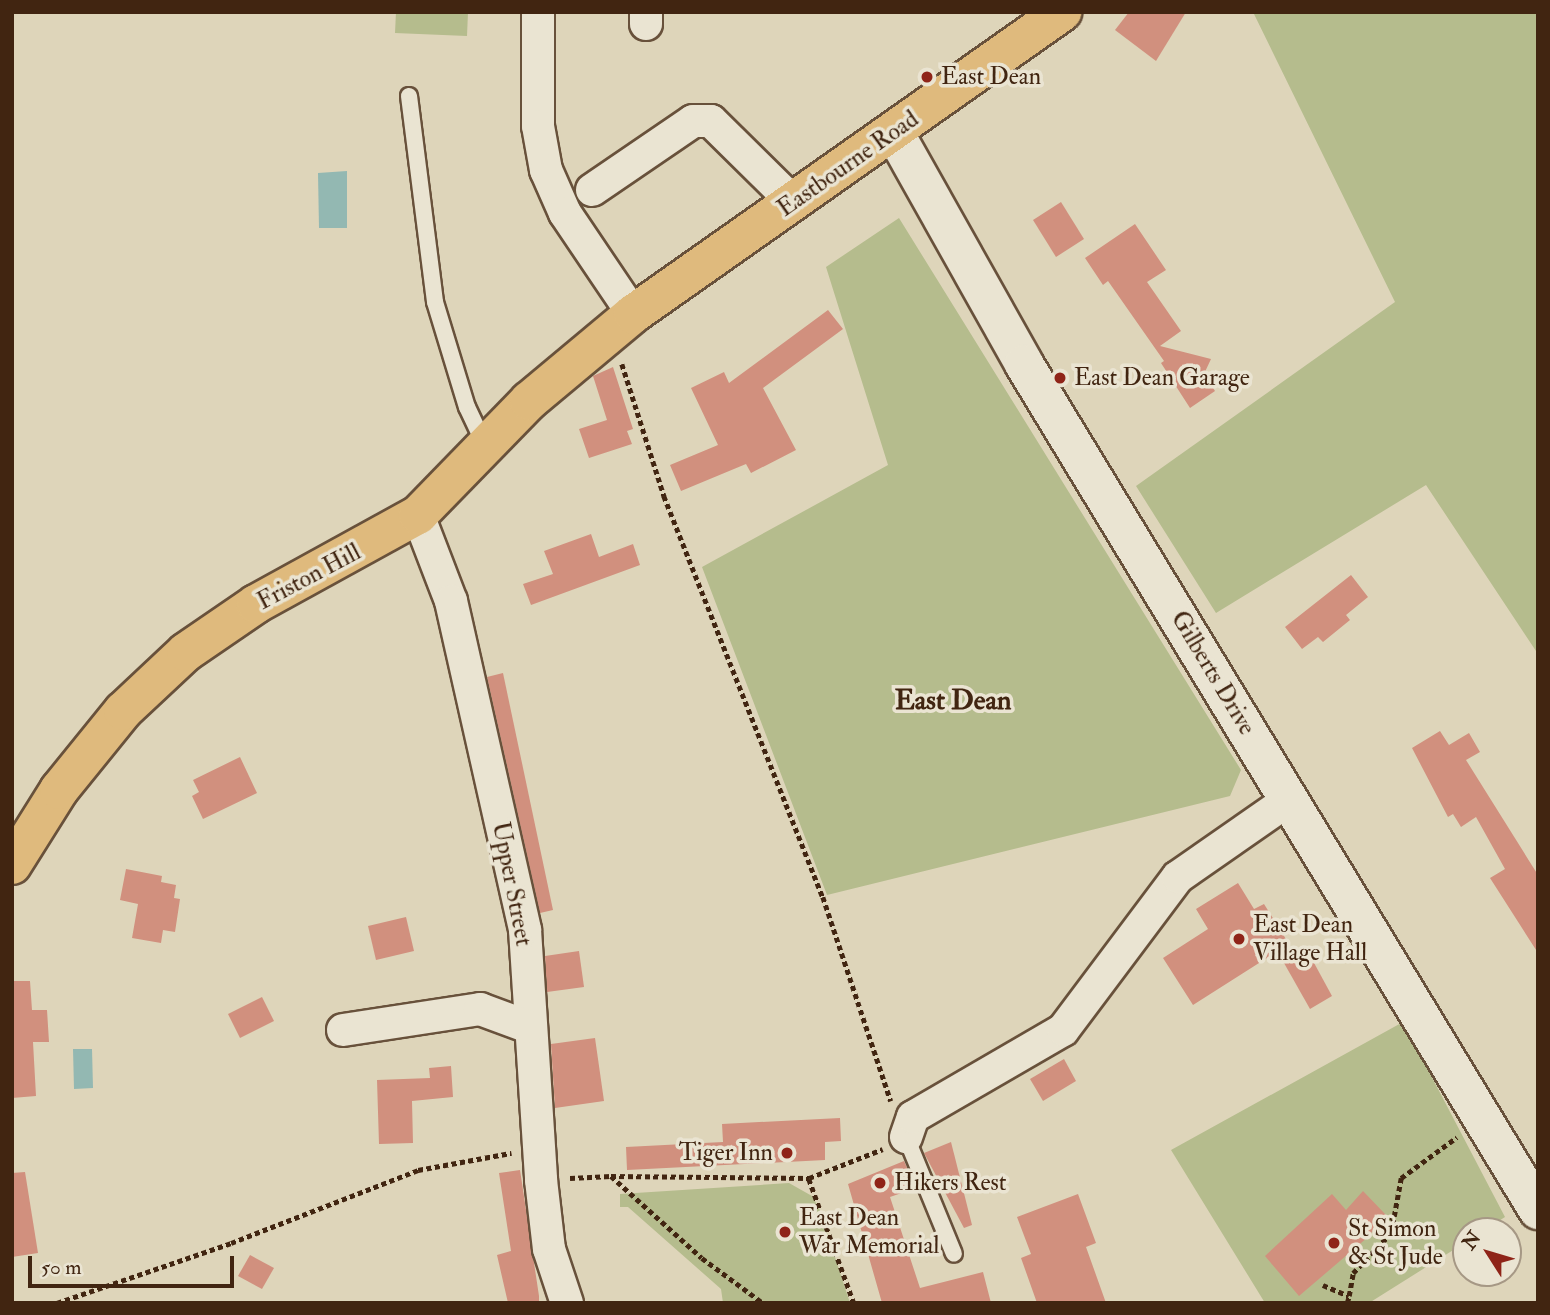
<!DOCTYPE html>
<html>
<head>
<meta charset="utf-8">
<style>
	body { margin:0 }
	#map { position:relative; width:1550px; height:1315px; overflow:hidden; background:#ded5ba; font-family:"IM FELL Double Pica",serif }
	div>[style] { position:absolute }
	.green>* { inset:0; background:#b5bc8d }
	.water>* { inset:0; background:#93b8b2 }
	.building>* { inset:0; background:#d1907e }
	.path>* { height:4.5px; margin-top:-2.25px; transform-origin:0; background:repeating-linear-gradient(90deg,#412511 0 5px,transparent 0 8.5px) }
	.roads { filter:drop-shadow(2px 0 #68513b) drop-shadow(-2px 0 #68513b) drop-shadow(0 2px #68513b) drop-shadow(0 -2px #68513b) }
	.lane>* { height:16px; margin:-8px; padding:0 8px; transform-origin:8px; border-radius:8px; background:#eae4d2 }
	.street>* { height:32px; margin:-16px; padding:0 16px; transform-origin:16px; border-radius:16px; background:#eae4d2 }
	.secondary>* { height:38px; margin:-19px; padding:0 19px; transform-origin:19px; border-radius:19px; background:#eae4d2 }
	.primary>* { height:38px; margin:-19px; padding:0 19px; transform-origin:19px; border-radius:19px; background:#dfba7d }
	.dots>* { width:19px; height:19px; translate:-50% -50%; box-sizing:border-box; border:4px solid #eae4d2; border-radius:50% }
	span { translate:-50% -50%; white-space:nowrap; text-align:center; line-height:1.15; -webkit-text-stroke:7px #eae4d2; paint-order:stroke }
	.poi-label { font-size:24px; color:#412511 }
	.left { translate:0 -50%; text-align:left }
	.right { translate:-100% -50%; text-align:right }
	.street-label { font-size:24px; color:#412511 }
	.quarter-label { font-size:28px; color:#412511; font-weight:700 }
	.frame { position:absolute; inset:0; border:14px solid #412511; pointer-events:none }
	.north { position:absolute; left:1452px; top:1217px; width:70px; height:70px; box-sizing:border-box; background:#eae4d2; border:2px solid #a69885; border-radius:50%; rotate:307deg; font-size:19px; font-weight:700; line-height:28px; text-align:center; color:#412511 }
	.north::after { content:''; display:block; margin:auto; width:24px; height:32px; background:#8f2418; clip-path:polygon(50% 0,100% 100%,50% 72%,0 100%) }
	.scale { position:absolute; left:28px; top:1256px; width:206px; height:32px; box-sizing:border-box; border:4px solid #412511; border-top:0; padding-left:9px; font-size:21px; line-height:24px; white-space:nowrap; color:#412511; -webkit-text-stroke:5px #eae4d2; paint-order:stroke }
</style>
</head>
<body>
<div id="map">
	<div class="green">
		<div style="clip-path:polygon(396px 12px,468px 12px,467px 36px,395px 33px)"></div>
		<div style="clip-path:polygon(1253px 12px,1538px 12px,1538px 654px,1426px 485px,1216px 613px,1136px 486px,1395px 302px)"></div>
		<div style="clip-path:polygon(899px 218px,1241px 770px,1230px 796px,827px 895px,702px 567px,888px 465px,826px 267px)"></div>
		<div style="clip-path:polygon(1403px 1022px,1505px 1217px,1483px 1231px,1466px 1231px,1466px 1242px,1369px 1303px,1265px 1303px,1171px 1150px)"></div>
		<div style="clip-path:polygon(789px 1183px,812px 1196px,819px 1208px,850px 1303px,723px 1303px,721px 1289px,628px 1207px,620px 1207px,620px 1194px)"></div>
	</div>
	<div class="water">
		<div style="clip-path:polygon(347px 171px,347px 228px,319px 228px,318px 173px)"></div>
		<div style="clip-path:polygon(73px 1049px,92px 1049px,93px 1088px,74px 1089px)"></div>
	</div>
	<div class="building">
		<div style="clip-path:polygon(1129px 12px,1186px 12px,1156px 61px,1115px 30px)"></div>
		<div style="clip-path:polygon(1061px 202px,1084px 239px,1056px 257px,1033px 220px)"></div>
		<div style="clip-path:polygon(1135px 224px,1166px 270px,1147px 282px,1181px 331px,1160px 346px,1211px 359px,1204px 374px,1215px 391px,1190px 408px,1161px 363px,1164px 361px,1108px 281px,1103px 285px,1085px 258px)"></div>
		<div style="clip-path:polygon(828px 310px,843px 329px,763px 388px,796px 450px,751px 473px,746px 464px,681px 491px,670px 465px,718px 445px,691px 388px,724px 372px,729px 383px)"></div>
		<div style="clip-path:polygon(613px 367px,633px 429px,627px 431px,632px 444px,589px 458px,579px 429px,607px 420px,593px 376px)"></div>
		<div style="clip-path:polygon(591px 534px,599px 557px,633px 544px,640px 565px,531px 605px,523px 584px,553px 574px,544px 551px)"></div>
		<div style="clip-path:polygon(1351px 575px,1368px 597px,1346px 615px,1350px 620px,1323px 642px,1318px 637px,1302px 649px,1285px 627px)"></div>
		<div style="clip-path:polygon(503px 673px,553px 910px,540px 913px,487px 677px)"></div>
		<div style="clip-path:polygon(1440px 731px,1449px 745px,1469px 733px,1480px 752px,1466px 760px,1538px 875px,1538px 953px,1490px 878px,1505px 869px,1476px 817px,1461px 827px,1453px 814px,1448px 817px,1412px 748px)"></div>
		<div style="clip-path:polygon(240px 757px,257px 793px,203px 819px,192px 796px,199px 792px,193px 780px)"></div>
		<div style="clip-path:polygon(126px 869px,162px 876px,161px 882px,176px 885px,174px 898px,180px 899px,175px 932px,163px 930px,161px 943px,132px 938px,138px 904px,120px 900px)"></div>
		<div style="clip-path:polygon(1238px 883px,1254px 909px,1264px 904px,1289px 944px,1193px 1005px,1163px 958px,1208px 929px,1196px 909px)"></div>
		<div style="clip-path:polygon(406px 917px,414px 951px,376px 960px,368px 926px)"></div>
		<div style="clip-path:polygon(1307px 950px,1332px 996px,1310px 1009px,1284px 963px)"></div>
		<div style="clip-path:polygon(579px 951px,584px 987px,547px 992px,545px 956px)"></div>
		<div style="clip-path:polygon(12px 981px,30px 981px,32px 1010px,47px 1010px,49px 1042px,33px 1042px,36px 1096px,12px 1098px)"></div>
		<div style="clip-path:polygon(262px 997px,274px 1021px,240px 1038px,228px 1014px)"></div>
		<div style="clip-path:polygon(595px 1038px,604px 1101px,555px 1108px,551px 1044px)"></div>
		<div style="clip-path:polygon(1064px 1059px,1076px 1081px,1043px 1101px,1030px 1079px)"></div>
		<div style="clip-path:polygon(451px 1066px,453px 1097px,412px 1101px,413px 1143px,379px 1144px,377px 1080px,430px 1078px,429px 1068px)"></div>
		<div style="clip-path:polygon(840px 1118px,841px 1141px,825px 1142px,825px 1160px,627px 1170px,626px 1147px,723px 1142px,722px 1124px)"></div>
		<div style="clip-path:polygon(951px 1142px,972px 1225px,964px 1228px,924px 1153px)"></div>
		<div style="clip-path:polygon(904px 1161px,916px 1188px,890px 1197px,920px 1288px,983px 1272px,991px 1303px,882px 1303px,848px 1184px)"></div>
		<div style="clip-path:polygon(520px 1170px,539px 1296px,539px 1303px,508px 1303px,497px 1255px,511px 1251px,499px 1173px)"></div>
		<div style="clip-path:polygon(25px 1172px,38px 1253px,12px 1257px,12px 1173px)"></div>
		<div style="clip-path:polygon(1363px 1191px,1386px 1215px,1368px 1237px,1299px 1296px,1265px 1256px,1332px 1194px,1346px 1210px)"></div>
		<div style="clip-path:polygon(1078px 1194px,1096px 1243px,1086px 1247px,1106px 1303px,1037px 1303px,1021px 1258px,1031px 1254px,1017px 1217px)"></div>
		<div style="clip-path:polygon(250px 1255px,274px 1268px,262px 1289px,238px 1276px)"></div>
	</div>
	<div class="path">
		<div style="left:622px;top:364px;width:139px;rotate:72.3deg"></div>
		<div style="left:664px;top:496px;width:431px;rotate:68.4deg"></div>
		<div style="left:823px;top:897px;width:215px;rotate:71.6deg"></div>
		<div style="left:611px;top:1176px;width:198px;rotate:0.6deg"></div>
		<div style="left:809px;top:1178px;width:79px;rotate:-21.4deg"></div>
		<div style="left:570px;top:1178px;width:41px;rotate:-2.8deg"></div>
		<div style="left:611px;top:1176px;width:122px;rotate:42deg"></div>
		<div style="left:702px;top:1258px;width:76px;rotate:36.4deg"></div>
		<div style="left:809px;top:1179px;width:132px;rotate:70.1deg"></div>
		<div style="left:1323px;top:1285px;width:28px;rotate:23deg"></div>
		<div style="left:1349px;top:1296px;width:23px;rotate:-80deg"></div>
		<div style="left:1353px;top:1273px;width:55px;rotate:-46.5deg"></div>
		<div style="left:1391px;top:1233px;width:56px;rotate:-79.7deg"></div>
		<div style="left:1401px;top:1178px;width:69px;rotate:-36.2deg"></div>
		<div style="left:57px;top:1303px;width:184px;rotate:-19deg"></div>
		<div style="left:231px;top:1243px;width:201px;rotate:-21.3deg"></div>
		<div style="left:418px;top:1170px;width:95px;rotate:-10.4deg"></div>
		<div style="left:1347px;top:1303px;width:7px;rotate:-74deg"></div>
	</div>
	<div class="roads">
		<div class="lane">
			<div style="left:409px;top:96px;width:208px;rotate:82.8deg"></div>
			<div style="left:435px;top:302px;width:110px;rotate:73.1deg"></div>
			<div style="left:467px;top:407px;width:42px;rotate:64.7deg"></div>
			<div style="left:906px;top:1137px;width:126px;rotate:67.7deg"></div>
		</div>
		<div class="street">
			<div style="left:538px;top:12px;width:114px;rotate:90deg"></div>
			<div style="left:538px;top:126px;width:45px;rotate:79.7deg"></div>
			<div style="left:546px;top:170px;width:47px;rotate:66.2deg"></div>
			<div style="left:565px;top:213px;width:122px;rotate:56deg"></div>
			<div style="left:646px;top:12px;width:12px;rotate:90deg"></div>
			<div style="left:592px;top:190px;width:122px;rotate:-34.3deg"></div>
			<div style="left:693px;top:121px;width:18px"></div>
			<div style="left:711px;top:121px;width:115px;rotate:44.6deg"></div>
			<div style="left:418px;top:515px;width:92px;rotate:69deg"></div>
			<div style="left:451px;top:601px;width:337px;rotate:77.3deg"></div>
			<div style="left:525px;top:930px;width:251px;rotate:86.3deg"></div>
			<div style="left:541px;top:1180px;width:69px;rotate:83.4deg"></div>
			<div style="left:549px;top:1249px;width:57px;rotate:71.6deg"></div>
			<div style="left:343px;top:1030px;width:139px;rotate:-8.7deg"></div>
			<div style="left:480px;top:1009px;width:52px;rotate:20.2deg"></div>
			<div style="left:906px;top:1137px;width:21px;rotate:-71deg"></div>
			<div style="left:913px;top:1117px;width:173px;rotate:-30.1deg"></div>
			<div style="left:1063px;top:1030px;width:191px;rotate:-53.1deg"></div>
			<div style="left:1178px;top:877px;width:136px;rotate:-34.9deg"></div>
		</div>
		<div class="secondary">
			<div style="left:894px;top:132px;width:266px;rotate:60.7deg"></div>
			<div style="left:1024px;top:364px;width:990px;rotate:58.72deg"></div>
		</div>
		<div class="primary">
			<div style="left:12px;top:865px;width:89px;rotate:-57.9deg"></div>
			<div style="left:59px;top:790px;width:102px;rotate:-51deg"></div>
			<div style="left:123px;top:711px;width:86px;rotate:-43.1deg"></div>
			<div style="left:186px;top:652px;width:85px;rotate:-34.4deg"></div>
			<div style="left:256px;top:604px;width:185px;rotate:-28.8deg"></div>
			<div style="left:418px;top:515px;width:159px;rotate:-45.8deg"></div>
			<div style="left:529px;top:401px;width:136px;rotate:-39.9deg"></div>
			<div style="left:633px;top:314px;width:525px;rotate:-35.14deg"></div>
		</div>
	</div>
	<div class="dots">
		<div style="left:927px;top:77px;background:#8f2418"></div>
		<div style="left:1060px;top:378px;background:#8f2418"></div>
		<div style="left:1239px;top:939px;background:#8f2418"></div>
		<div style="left:787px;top:1153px;background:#8f2418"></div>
		<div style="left:880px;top:1183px;background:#8f2418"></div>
		<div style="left:785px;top:1232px;background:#8f2418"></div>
		<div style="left:1334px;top:1243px;background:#8f2418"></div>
	</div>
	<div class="poi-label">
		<span class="left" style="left:941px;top:77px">East Dean</span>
		<span class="left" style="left:1074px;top:378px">East Dean Garage</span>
		<span class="left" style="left:1253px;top:939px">East Dean<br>Village Hall</span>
		<span class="right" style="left:773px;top:1153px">Tiger Inn</span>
		<span class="left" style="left:894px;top:1183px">Hikers Rest</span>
		<span class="left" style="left:799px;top:1232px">East Dean<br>War Memorial</span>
		<span class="left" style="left:1348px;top:1243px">St Simon<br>&amp; St Jude</span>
	</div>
	<div class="street-label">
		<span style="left:848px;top:164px;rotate:-35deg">Eastbourne Road</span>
		<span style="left:309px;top:577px;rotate:-28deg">Friston Hill</span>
		<span style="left:1213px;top:673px;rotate:59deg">Gilberts Drive</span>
		<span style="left:512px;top:884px;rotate:79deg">Upper Street</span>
	</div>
	<div class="quarter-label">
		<span style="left:953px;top:701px">East Dean</span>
	</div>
	<div class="frame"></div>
	<div class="north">N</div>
	<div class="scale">50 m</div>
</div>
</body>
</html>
